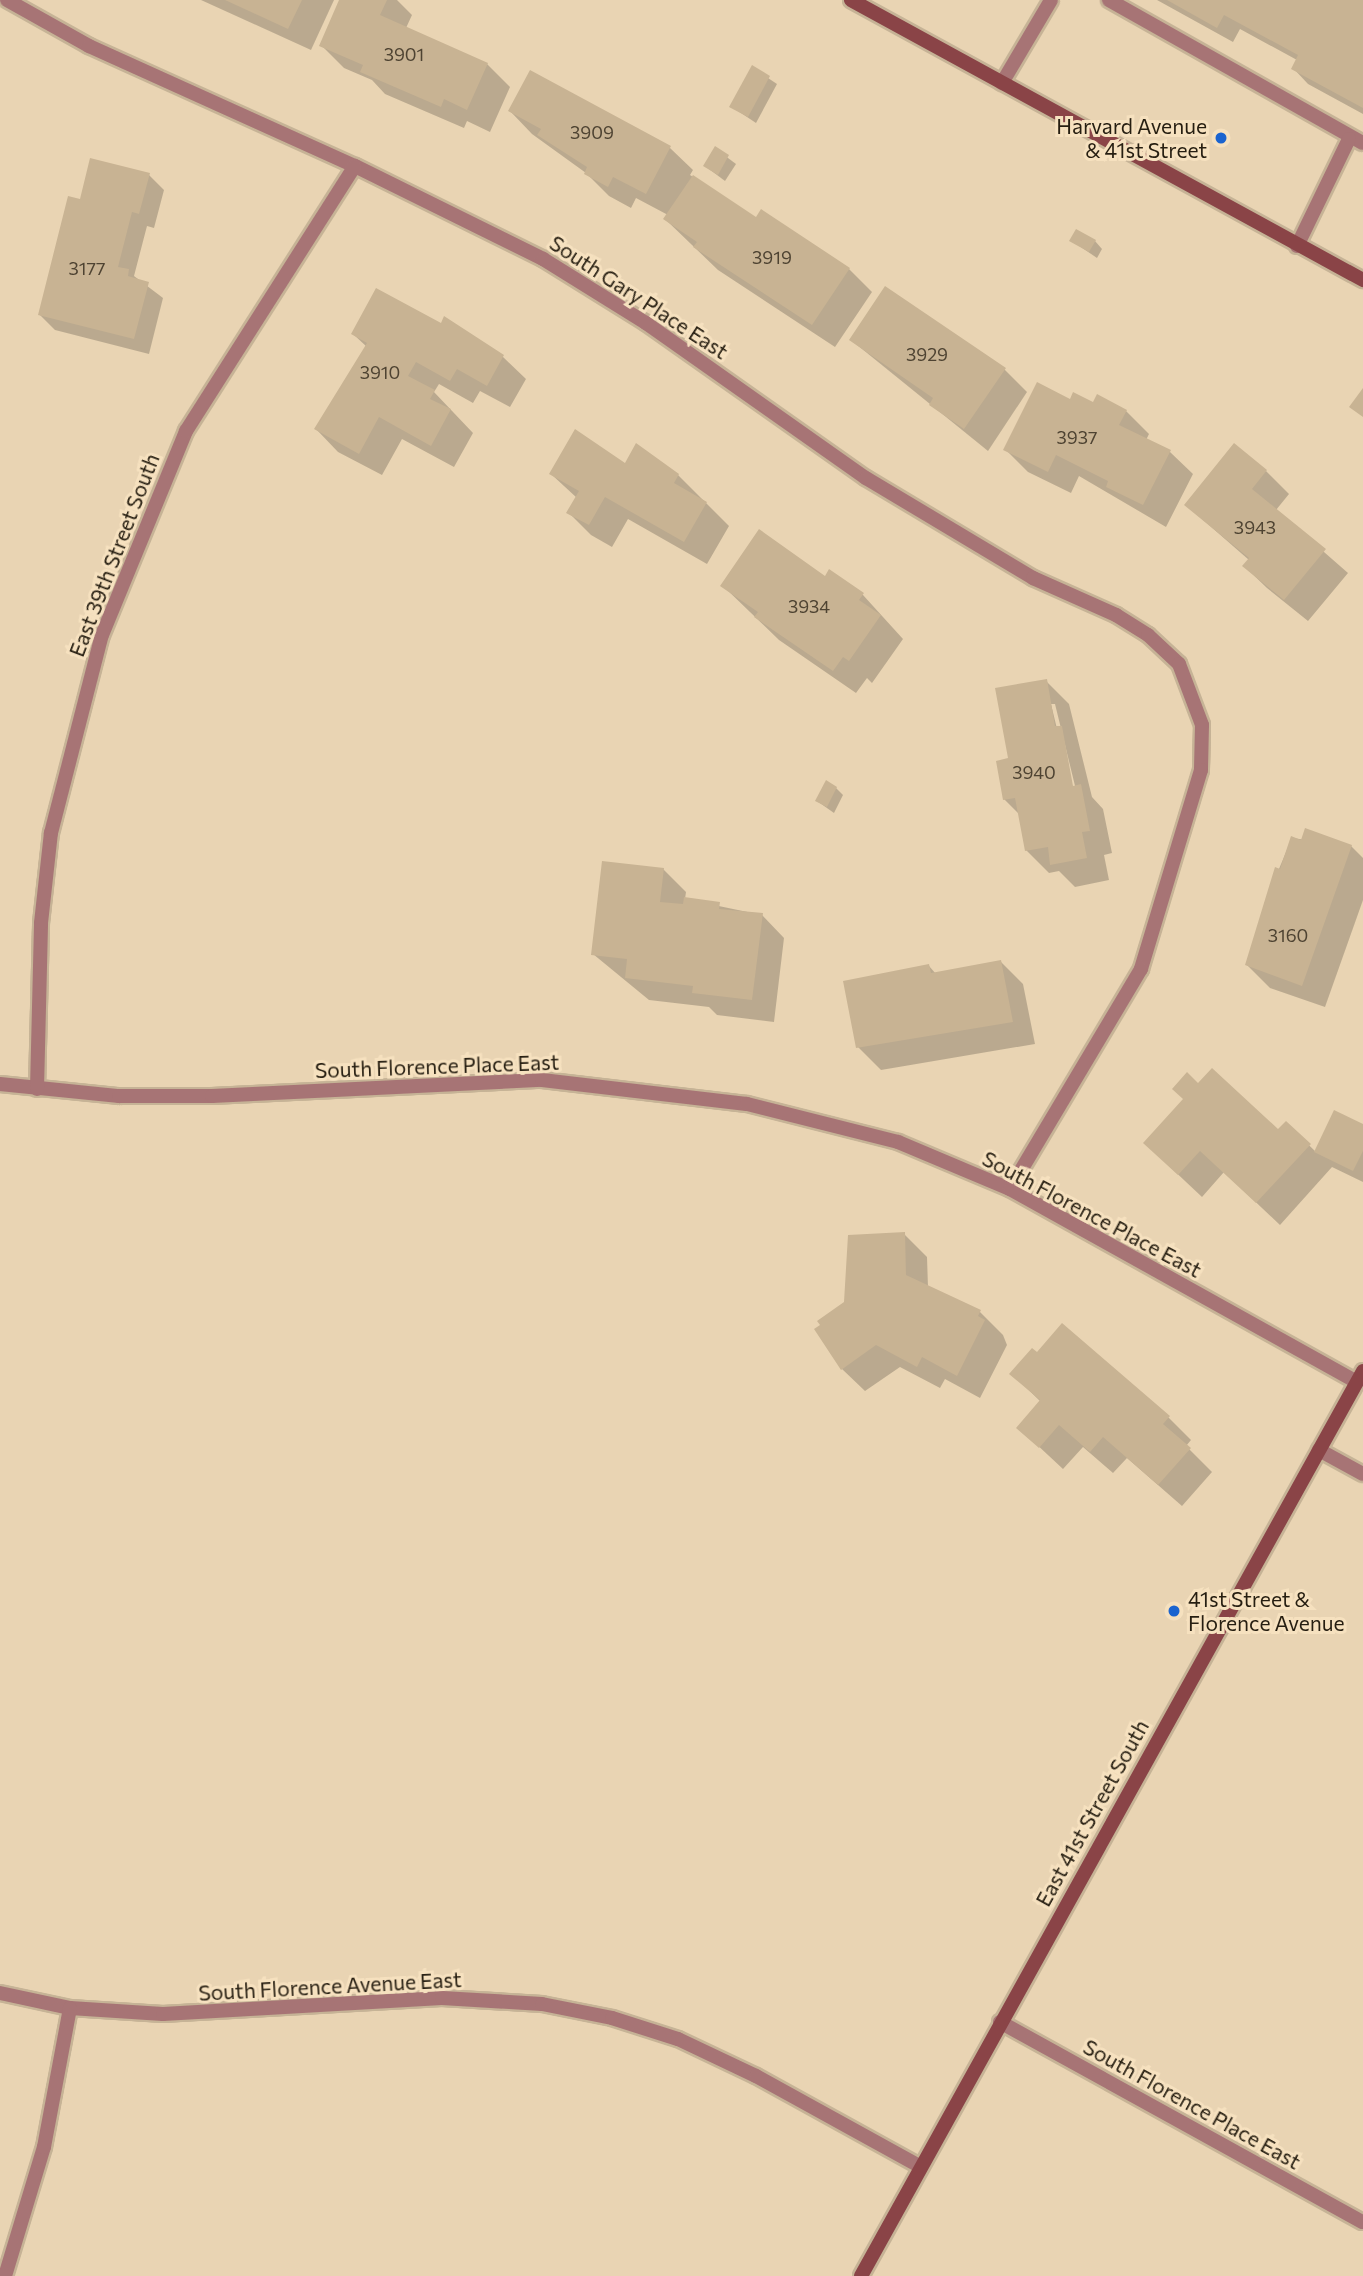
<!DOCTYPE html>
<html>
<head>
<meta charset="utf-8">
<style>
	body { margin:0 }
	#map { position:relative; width:1363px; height:2276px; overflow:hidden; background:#e9d4b3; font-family:Commissioner,sans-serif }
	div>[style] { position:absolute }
	.shadow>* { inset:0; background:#0003 }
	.building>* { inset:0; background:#c8b393 }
	.roads { filter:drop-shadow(2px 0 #c6b396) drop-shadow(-2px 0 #c6b396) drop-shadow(0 2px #c6b396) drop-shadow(0 -2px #c6b396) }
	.service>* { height:14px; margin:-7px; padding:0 7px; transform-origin:7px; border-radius:7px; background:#a77475 }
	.minor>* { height:14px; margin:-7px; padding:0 7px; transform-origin:7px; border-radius:7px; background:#a77475 }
	.secondary>* { height:14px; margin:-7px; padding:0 7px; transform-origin:7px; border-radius:7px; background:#8a4447 }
	.dots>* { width:19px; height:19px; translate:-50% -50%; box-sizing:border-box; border:4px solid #f6e1bf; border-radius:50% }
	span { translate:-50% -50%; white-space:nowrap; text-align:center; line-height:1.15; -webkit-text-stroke:6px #f6e1bf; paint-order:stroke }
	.number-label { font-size:18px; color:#4e4332 }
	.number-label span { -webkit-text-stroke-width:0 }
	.poi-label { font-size:21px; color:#261e11 }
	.right { translate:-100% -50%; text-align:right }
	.left { translate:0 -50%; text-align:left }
	.street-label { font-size:21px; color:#261e11 }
</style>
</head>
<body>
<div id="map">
	<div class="shadow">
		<div style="clip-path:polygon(201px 0,334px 0,311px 50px)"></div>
		<div style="clip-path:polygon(341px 0,397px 0,412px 15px,406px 28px,487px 64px,510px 87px,490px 132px,467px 121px,464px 128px,385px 94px,372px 80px,344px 68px,321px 45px)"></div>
		<div style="clip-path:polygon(1157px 0,1363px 0,1363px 114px,1308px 84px,1293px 68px,1297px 60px,1240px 29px,1233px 42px)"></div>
		<div style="clip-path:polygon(753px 68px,777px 84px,756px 123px,732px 107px)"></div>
		<div style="clip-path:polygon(530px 72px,670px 148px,693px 170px,690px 175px,756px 219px,762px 211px,849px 269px,872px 292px,835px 347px,718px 270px,665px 219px,668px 215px,636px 198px,631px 208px,609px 196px,586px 173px,532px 134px,510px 111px)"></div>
		<div style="clip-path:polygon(716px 149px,736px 164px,725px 181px,705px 166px)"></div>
		<div style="clip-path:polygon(149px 175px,164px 190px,154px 228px,147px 226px,134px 276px,163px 298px,149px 354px,55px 330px,40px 315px,81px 201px)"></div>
		<div style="clip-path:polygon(1072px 241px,1095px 241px,1102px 249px,1097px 258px)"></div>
		<div style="clip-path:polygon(353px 334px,503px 357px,526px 379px,510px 407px,480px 391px,473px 403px,439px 384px,434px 392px,473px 433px,454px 467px,402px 439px,382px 475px,338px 452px,316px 429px,367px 347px)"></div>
		<div style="clip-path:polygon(851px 340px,1004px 369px,1027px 392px,988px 451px)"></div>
		<div style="clip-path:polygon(1071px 401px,1126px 411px,1149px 434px,1146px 440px,1170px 452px,1193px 474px,1166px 527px,1079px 476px,1071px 493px,1028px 472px,1005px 449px)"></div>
		<div style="clip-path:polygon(625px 466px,678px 475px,729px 526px,707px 564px,628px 519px,612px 547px,591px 535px,568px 512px,577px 498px,551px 474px)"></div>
		<div style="clip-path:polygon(1266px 471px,1289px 494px,1276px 510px,1348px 573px,1308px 621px,1267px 588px,1244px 566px,1249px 560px,1186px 505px)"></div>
		<div style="clip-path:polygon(722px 585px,863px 595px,903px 639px,872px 683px,867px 678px,856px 693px,779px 640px)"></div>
		<div style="clip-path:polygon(evenodd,1046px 681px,1069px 704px,1092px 797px,1103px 809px,1112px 853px,1104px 855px,1109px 880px,1075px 887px,1059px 871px,1049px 873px,1026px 850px,1020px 815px,1004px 799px,1010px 759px,1046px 681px,1051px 704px,1055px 704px,1077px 794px,1073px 795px,1051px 704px)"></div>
		<div style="clip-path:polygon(836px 788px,843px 795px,834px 813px,817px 801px)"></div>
		<div style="clip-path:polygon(1292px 838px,1351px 846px,1363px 858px,1363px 900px,1325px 1007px,1270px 988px,1247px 965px,1265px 902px)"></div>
		<div style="clip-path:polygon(663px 869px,686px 892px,685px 899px,762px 915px,784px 938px,774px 1022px,717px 1015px,709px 1007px,649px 1000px,593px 954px)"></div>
		<div style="clip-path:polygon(1000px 961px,1023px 984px,1035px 1044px,881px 1070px,858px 1047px,929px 966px,936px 974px)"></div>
		<div style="clip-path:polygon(1198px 1085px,1278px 1131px,1286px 1123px,1316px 1152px,1363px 1126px,1363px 1182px,1332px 1167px,1280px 1225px,1224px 1172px,1202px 1197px,1168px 1165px)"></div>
		<div style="clip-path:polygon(904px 1234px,927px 1257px,928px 1287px,980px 1312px,1003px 1335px,1007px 1345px,980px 1398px,945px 1379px,940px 1388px,900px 1367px,865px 1391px,842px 1369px,846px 1303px)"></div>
		<div style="clip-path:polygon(1062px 1325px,1169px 1418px,1191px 1440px,1186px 1446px,1212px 1472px,1182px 1506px,1127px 1458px,1113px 1473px,1083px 1447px,1063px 1469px,1019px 1428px,1041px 1402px,1012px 1374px,1037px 1355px)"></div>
	</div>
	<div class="building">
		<div style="clip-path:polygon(225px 0,302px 0,288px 29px)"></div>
		<div style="clip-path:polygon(339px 0,387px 0,380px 15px,488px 63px,467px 110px,444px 99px,441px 107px,360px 72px,363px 65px,319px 46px)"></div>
		<div style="clip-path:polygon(1167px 0,1363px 0,1363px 108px,1291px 69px,1298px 55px,1224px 15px,1217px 28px)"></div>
		<div style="clip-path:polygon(752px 65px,770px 76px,748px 117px,729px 107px)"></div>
		<div style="clip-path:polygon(530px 70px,671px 146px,646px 194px,613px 177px,608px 187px,584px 174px,587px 167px,537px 135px,541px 129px,508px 111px)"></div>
		<div style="clip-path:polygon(715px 146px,729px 155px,718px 175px,703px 166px)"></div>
		<div style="clip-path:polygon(90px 158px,150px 173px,139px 214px,132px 212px,118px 267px,129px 269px,128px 276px,149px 282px,134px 339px,38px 315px,68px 196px,80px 199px)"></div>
		<div style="clip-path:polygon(693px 175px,756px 217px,761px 209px,850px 268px,812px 325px,693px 247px,697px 242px,663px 219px)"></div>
		<div style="clip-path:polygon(1076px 229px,1096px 240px,1089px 252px,1069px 241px)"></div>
		<div style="clip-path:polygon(885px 286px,1006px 368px,964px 429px,929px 405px,933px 398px,849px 340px)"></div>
		<div style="clip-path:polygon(376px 288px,441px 323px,444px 316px,504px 355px,487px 386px,457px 369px,450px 381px,416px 362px,408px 376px,435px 390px,430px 399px,451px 409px,431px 446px,379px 417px,359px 454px,314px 429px,367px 343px,351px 334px)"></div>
		<div style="clip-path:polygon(1037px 382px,1070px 399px,1073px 392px,1093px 402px,1097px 394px,1127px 410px,1119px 425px,1171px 450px,1143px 505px,1106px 487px,1108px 481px,1056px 455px,1048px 472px,1003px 450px)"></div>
		<div style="clip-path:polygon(1363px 388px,1363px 417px,1349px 407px)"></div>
		<div style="clip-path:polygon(575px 429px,625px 463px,636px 443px,679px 474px,674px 483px,707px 502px,684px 542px,605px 497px,589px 525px,566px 513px,579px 491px,549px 474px)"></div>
		<div style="clip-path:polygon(1234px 443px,1267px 470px,1252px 489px,1326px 549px,1284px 600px,1242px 566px,1249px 558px,1184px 505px)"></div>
		<div style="clip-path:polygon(759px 529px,825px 576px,829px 569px,864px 593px,859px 600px,881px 615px,849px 661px,843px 657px,833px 671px,754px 617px,758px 612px,720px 586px)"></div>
		<div style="clip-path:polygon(1047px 679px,1055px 726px,1062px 726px,1073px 786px,1081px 784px,1090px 831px,1082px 832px,1087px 858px,1050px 865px,1048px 847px,1025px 851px,1015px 798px,1003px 800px,996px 761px,1008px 758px,995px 688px)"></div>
		<div style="clip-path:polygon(826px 780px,837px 787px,827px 807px,815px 801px)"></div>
		<div style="clip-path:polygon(1305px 828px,1352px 845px,1302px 986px,1245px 965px,1275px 867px,1280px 869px,1291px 836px,1301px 840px)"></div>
		<div style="clip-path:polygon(602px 861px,664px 868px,660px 902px,683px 904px,684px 897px,720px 902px,719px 909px,763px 913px,752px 1000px,692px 993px,693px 986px,625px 978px,627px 959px,591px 955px)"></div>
		<div style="clip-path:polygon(1001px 960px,1013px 1022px,856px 1048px,843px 981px,929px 964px,931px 973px)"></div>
		<div style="clip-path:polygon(1212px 1068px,1278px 1129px,1286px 1121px,1311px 1144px,1256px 1203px,1200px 1151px,1178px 1175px,1143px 1143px,1183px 1099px,1172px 1089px,1187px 1072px,1198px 1083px)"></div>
		<div style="clip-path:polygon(1334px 1110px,1363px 1124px,1363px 1151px,1353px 1171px,1314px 1152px)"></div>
		<div style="clip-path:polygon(905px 1232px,906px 1275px,981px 1310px,978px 1316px,985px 1320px,957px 1376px,922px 1357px,917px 1367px,876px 1345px,841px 1370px,814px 1329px,820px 1325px,817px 1321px,844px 1302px,848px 1235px)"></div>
		<div style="clip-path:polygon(1062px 1323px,1170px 1416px,1163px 1424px,1191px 1448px,1158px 1485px,1103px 1437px,1090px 1452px,1059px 1425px,1039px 1448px,1016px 1428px,1040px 1400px,1009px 1374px,1032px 1348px,1037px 1352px)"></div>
	</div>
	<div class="roads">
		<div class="service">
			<div style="left:1109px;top:0;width:291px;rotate:29.4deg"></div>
			<div style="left:1002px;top:83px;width:96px;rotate:-59.4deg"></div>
			<div style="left:1297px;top:246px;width:119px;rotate:-64.1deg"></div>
		</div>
		<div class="minor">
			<div style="left:7px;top:0;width:94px;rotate:29.3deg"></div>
			<div style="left:89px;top:46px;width:292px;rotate:24.3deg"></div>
			<div style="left:355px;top:166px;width:210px;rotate:26.3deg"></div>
			<div style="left:543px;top:259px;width:121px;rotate:31.9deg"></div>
			<div style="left:646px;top:323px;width:269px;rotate:35.2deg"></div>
			<div style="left:866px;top:478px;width:195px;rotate:30.9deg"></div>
			<div style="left:1033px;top:578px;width:91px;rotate:24deg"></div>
			<div style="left:1116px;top:615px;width:38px;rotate:32deg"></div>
			<div style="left:1148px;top:635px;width:42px;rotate:43.1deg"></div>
			<div style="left:1179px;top:664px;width:65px;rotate:69.3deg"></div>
			<div style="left:1202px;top:725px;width:45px;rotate:91.3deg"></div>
			<div style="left:1201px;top:770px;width:208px;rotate:106.8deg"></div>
			<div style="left:1141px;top:969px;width:256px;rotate:120.8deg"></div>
			<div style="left:0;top:1084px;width:120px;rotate:5.8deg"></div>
			<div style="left:119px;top:1096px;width:93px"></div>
			<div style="left:212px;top:1096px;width:330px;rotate:-2.8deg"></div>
			<div style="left:542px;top:1080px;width:206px;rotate:6.7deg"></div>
			<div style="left:747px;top:1104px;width:156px;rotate:14.1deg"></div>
			<div style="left:898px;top:1142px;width:121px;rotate:22.8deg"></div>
			<div style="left:1010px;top:1189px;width:397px;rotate:29.1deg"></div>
			<div style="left:37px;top:1089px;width:166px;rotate:-88.6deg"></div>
			<div style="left:41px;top:923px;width:91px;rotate:-83.7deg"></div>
			<div style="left:51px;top:833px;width:204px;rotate:-75.6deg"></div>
			<div style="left:102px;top:635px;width:221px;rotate:-67.6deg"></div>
			<div style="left:186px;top:431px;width:314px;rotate:-57.5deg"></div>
			<div style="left:1319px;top:1450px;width:50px;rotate:28.6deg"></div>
			<div style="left:0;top:1993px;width:72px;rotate:12.1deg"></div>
			<div style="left:70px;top:2008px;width:93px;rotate:3.7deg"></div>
			<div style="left:163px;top:2014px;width:279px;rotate:-3.3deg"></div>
			<div style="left:442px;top:1998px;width:100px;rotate:3.4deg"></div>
			<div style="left:542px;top:2004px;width:71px;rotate:11.3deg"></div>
			<div style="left:612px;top:2018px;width:69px;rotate:17.7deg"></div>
			<div style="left:678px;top:2039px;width:86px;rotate:25.4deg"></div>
			<div style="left:756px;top:2076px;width:188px;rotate:28.9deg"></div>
			<div style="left:1000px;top:2022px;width:414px;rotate:28.9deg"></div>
			<div style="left:5px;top:2276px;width:135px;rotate:-73.2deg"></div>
			<div style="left:44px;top:2147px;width:141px;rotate:-79.4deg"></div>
		</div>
		<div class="secondary">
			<div style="left:851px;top:0;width:584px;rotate:28.67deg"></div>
			<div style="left:861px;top:2276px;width:1035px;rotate:-60.98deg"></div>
		</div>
	</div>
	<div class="dots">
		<div style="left:1221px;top:138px;background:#1b64cf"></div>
		<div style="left:1174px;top:1611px;background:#1b64cf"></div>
	</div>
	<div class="number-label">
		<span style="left:404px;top:54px">3901</span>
		<span style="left:592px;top:132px">3909</span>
		<span style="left:772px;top:257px">3919</span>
		<span style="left:87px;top:268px">3177</span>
		<span style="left:927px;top:354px">3929</span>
		<span style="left:380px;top:372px">3910</span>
		<span style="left:1077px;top:437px">3937</span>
		<span style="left:1255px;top:527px">3943</span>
		<span style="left:809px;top:606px">3934</span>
		<span style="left:1034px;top:772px">3940</span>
		<span style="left:1288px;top:935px">3160</span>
	</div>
	<div class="poi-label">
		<span class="right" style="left:1207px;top:138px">Harvard Avenue<br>&amp; 41st Street</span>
		<span class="left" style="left:1188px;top:1611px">41st Street &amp;<br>Florence Avenue</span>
	</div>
	<div class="street-label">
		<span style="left:639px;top:297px;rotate:33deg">South Gary Place East</span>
		<span style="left:114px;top:555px;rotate:-69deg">East 39th Street South</span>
		<span style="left:437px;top:1066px;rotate:-2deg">South Florence Place East</span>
		<span style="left:1092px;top:1214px;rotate:28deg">South Florence Place East</span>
		<span style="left:1092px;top:1813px;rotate:-61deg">East 41st Street South</span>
		<span style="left:330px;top:1986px;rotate:-3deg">South Florence Avenue East</span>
		<span style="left:1192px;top:2104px;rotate:29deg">South Florence Place East</span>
	</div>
</div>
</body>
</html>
